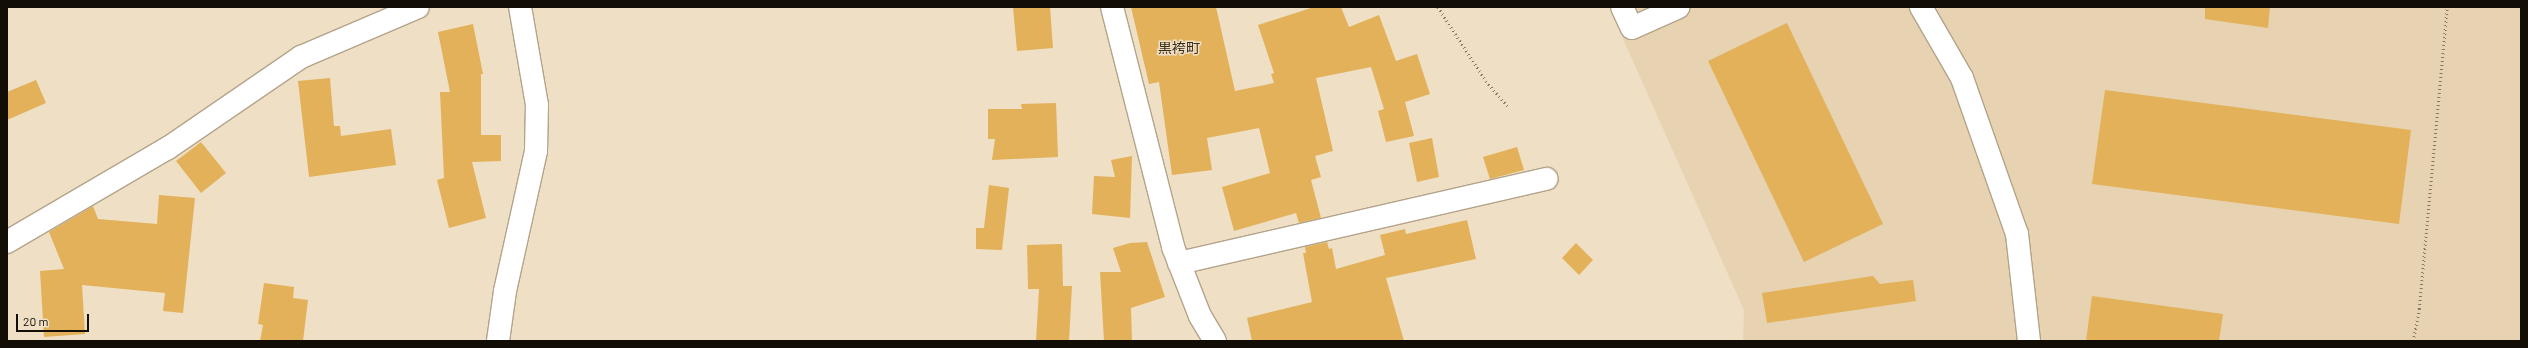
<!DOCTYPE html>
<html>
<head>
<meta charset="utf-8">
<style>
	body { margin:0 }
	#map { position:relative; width:2528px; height:348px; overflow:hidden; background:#efdfc4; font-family:Barlow,"Noto Sans JP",sans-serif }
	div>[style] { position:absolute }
	.built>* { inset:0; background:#e7d3b1 }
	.building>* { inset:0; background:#e2b15a }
	.path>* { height:2.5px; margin-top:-1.25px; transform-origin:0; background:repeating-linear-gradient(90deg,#847967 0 1px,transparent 0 4px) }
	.roads { filter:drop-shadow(1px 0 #b3a38a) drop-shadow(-1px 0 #b3a38a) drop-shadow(0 1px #b3a38a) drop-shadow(0 -1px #b3a38a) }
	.minor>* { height:22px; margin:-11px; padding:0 11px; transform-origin:11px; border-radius:11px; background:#fff }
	span { translate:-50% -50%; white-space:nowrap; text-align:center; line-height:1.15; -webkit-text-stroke:3px #efdfc4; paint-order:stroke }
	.quarter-label { font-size:14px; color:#392d17 }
	.frame { position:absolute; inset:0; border:8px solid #130e05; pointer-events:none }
	.scale { position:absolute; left:16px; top:314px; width:73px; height:18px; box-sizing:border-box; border:2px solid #130e05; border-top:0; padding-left:5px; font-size:12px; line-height:14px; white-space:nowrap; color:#130e05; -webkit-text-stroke:3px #efdfc4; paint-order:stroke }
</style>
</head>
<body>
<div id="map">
	<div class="built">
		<div style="clip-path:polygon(1611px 7px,2521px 7px,2521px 341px,1743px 341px,1744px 310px,1623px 39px)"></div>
	</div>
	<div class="building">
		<div style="clip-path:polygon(1013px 7px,1050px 7px,1053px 48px,1017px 51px)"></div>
		<div style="clip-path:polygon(1131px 7px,1216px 7px,1235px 91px,1274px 83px,1271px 74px,1274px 73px,1258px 25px,1314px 7px,1341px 7px,1349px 27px,1379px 15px,1396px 61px,1417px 54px,1430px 94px,1405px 102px,1414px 136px,1386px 142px,1378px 111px,1384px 109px,1371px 67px,1316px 78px,1333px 151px,1315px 156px,1321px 177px,1311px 180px,1321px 218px,1299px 223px,1296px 213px,1234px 231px,1222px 187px,1270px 173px,1259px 128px,1207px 138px,1212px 170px,1172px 175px,1159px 82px,1149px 84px)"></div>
		<div style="clip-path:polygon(2205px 7px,2270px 7px,2268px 28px,2205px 19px)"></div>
		<div style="clip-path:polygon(1787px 23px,1883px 224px,1804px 262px,1708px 61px)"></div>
		<div style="clip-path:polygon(473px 24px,483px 74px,481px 74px,481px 135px,501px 135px,501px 161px,472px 162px,486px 218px,449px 228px,437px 180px,444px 178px,440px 92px,450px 92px,438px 32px)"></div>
		<div style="clip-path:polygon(330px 78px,334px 126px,340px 126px,341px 136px,391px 129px,396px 165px,309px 177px,298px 81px)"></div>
		<div style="clip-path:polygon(36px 80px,46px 103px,7px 120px,7px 92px)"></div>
		<div style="clip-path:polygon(2105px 90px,2411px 130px,2399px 224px,2092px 184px)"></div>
		<div style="clip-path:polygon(1056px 103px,1058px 157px,992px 160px,995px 139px,988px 139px,988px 109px,1022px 109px,1021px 104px)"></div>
		<div style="clip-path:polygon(1432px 138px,1439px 177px,1417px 182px,1409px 143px)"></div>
		<div style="clip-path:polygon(201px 142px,226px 173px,201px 193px,176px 161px)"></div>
		<div style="clip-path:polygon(1517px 147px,1524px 170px,1490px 179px,1483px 157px)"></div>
		<div style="clip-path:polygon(1132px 156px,1130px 218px,1092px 214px,1094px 176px,1115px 177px,1111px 160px)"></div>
		<div style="clip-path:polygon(989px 185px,1009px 188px,1002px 250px,976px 249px,976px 228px,984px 228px)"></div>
		<div style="clip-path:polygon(159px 195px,195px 198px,183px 313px,163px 311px,165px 293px,82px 285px,85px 334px,44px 337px,40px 271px,64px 269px,49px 232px,93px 206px,98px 219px,157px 224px)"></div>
		<div style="clip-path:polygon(1467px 220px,1476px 259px,1386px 278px,1404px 341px,1252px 341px,1247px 318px,1312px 302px,1303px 253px,1306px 253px,1305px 247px,1327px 242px,1329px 249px,1332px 248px,1336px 269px,1385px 255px,1380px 235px,1405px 229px,1406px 234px)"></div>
		<div style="clip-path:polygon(1147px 242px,1165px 297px,1131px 308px,1132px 341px,1104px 341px,1100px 272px,1121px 272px,1113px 248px,1130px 243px)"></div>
		<div style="clip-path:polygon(1576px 243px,1593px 260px,1579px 275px,1562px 258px)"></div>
		<div style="clip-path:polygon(1062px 244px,1063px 286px,1072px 286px,1069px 341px,1036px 341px,1039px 289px,1028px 289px,1027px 245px)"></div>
		<div style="clip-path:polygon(1873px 276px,1880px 284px,1913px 280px,1916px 301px,1767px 323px,1762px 293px)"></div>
		<div style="clip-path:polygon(264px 283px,294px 287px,293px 298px,308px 300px,303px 341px,260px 341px,263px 325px,258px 324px)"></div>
		<div style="clip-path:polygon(2092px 296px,2223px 314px,2219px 341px,2086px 341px)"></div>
	</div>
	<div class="path">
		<div style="left:1438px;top:7px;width:88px;rotate:57deg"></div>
		<div style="left:1486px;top:81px;width:33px;rotate:49deg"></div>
		<div style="left:2413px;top:341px;width:33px;rotate:-79deg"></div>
		<div style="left:2419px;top:309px;width:303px;rotate:-84.7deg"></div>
	</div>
	<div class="roads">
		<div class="minor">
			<div style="left:1112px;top:7px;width:248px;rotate:75.7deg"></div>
			<div style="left:1173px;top:247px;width:74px;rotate:68.6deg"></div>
			<div style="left:1200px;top:316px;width:29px;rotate:59deg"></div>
			<div style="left:1622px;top:7px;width:23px;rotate:65deg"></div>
			<div style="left:1632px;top:28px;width:51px;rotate:-24.1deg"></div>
			<div style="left:1921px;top:7px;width:82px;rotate:60deg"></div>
			<div style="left:1962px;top:78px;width:165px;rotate:70.6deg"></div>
			<div style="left:2017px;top:234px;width:108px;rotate:83.6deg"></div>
			<div style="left:7px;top:242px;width:186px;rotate:-30.3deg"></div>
			<div style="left:168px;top:148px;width:161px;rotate:-34.4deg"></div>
			<div style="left:301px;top:57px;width:127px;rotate:-23.1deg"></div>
			<div style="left:1179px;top:263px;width:377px;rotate:-12.9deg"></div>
			<div style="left:498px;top:341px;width:50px;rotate:-82deg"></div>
			<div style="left:505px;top:291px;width:143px;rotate:-77.5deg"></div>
			<div style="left:536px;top:151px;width:46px;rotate:-88.8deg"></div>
			<div style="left:537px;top:105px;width:99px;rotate:-99.8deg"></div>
		</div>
	</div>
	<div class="quarter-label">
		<span style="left:1179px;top:48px">黒袴町</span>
	</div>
	<div class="frame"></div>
	<div class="scale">20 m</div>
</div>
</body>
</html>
